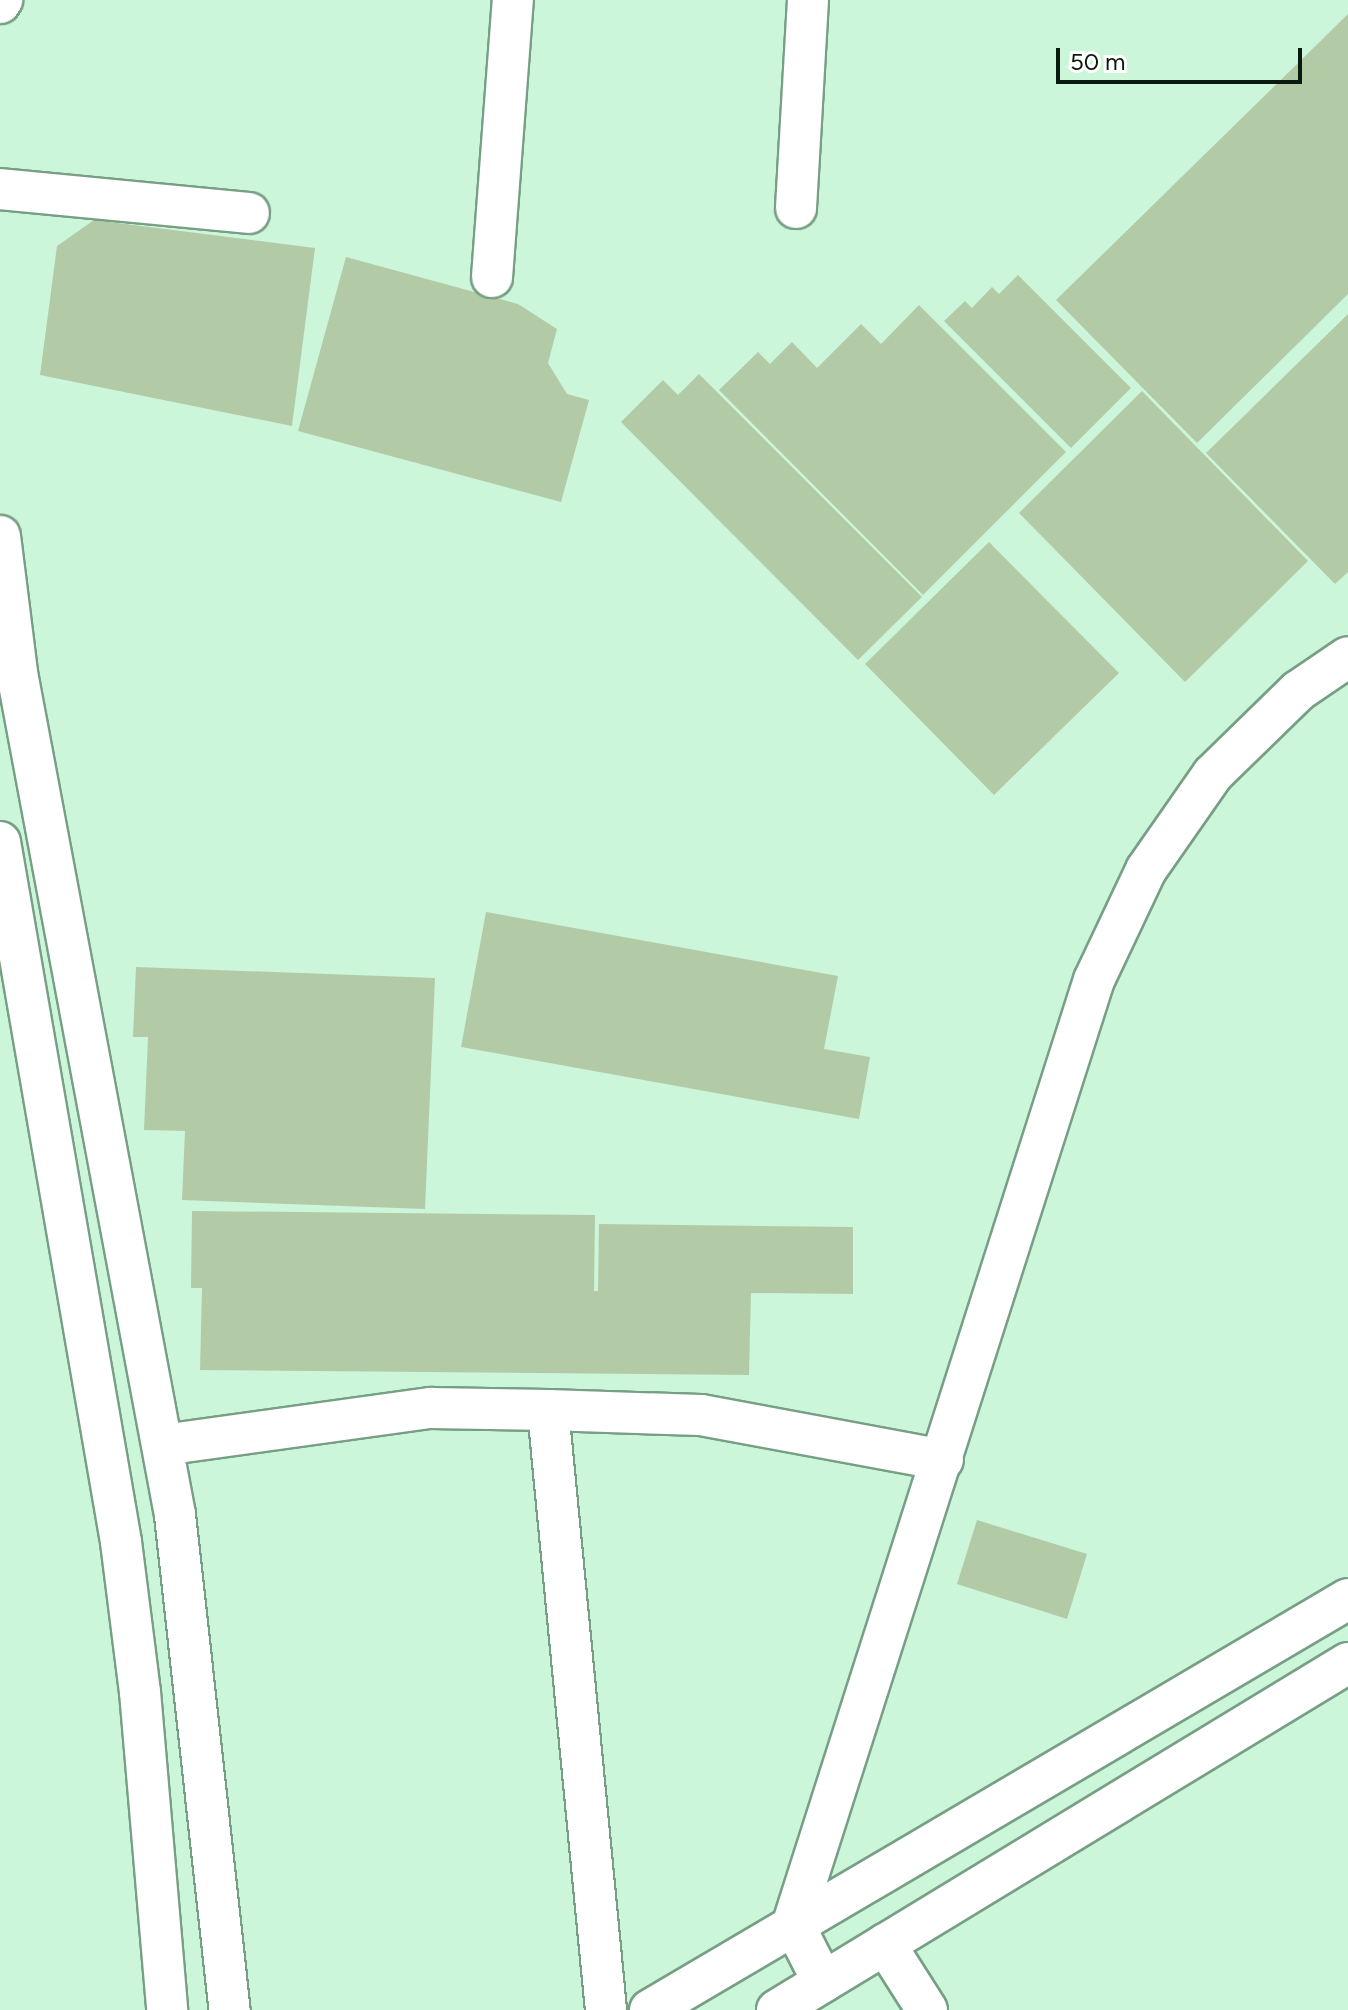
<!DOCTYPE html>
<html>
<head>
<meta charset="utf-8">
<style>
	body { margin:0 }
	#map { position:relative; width:1348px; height:2010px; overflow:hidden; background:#ccf6da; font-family:Figtree,sans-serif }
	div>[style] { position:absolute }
	.building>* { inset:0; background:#b2cba6 }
	.roads { filter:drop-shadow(2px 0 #789f85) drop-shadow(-2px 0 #789f85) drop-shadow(0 2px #789f85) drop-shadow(0 -2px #789f85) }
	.minor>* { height:40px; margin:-20px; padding:0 20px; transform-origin:20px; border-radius:20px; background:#fff }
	span { translate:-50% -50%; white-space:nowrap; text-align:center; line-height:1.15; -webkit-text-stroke:6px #fff; paint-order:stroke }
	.scale { position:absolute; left:1056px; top:48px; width:246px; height:36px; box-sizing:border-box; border:4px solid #0a1a10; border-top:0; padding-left:10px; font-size:24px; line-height:28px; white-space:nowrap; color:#0a1a10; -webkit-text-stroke:6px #fff; paint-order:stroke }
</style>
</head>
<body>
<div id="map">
	<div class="building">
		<div style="clip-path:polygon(1348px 14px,1348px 294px,1197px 443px,1056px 300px)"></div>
		<div style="clip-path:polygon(94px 220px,315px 248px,292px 426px,40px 375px,57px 246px)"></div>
		<div style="clip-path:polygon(346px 257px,518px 304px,557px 329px,548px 363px,567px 394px,589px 400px,561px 502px,298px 431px)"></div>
		<div style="clip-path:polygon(1018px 275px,1131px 388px,1071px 448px,944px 321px,965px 301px,972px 308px,992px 287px,999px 294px)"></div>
		<div style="clip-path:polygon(919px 305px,1066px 452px,923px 595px,719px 390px,758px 352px,770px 364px,792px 342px,817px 368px,861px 324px,881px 344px)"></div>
		<div style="clip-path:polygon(1348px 314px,1348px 572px,1335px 584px,1206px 453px)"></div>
		<div style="clip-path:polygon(699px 374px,922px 597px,858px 660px,621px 422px,663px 380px,678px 395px)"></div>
		<div style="clip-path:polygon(1142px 391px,1308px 561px,1185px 682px,1019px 513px)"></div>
		<div style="clip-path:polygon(989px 542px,1119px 673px,994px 795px,865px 664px)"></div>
		<div style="clip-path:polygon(486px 912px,838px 976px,824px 1049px,870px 1057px,859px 1119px,461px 1047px)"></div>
		<div style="clip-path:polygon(136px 967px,435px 978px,425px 1209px,182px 1200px,185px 1131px,144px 1130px,148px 1037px,133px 1037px)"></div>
		<div style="clip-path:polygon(192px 1211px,595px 1215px,594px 1291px,598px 1291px,599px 1224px,853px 1227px,853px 1294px,751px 1293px,749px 1375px,200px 1370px,202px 1288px,191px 1288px)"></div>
		<div style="clip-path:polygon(977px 1520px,1087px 1554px,1067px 1619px,957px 1584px)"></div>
	</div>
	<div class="roads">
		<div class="minor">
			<div style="left:0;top:3px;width:4px;rotate:-56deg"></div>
			<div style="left:0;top:189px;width:250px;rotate:5.5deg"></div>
			<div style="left:796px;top:208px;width:208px;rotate:-86.7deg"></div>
			<div style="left:492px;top:277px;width:278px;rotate:-85.7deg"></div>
			<div style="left:0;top:536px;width:138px;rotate:82.9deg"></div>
			<div style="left:17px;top:673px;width:857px;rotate:79.37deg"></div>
			<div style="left:175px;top:1515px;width:498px;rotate:83.7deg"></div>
			<div style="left:0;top:842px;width:710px;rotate:80.19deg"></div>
			<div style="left:121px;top:1542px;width:151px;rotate:82.8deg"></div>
			<div style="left:140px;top:1692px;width:319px;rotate:85.1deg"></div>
			<div style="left:548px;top:1410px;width:603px;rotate:84.48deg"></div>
			<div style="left:163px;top:1445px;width:271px;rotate:-7.9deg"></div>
			<div style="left:431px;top:1408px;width:117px;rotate:1deg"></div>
			<div style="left:548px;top:1410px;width:153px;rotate:1.9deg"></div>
			<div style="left:701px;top:1415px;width:246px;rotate:10.5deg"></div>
			<div style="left:885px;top:1944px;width:78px;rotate:57.5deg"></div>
			<div style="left:823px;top:1982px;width:66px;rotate:-117deg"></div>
			<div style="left:793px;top:1923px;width:990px;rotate:-72.3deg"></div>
			<div style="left:1094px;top:980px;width:122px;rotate:-64.7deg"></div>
			<div style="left:1146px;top:870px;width:117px;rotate:-55.1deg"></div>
			<div style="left:1213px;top:774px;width:119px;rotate:-44.3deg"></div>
			<div style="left:1298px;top:691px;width:60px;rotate:-34.2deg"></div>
			<div style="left:650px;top:2010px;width:810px;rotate:-30.49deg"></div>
			<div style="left:777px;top:2010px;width:668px;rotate:-31.29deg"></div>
		</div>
	</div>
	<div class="scale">50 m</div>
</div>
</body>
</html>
